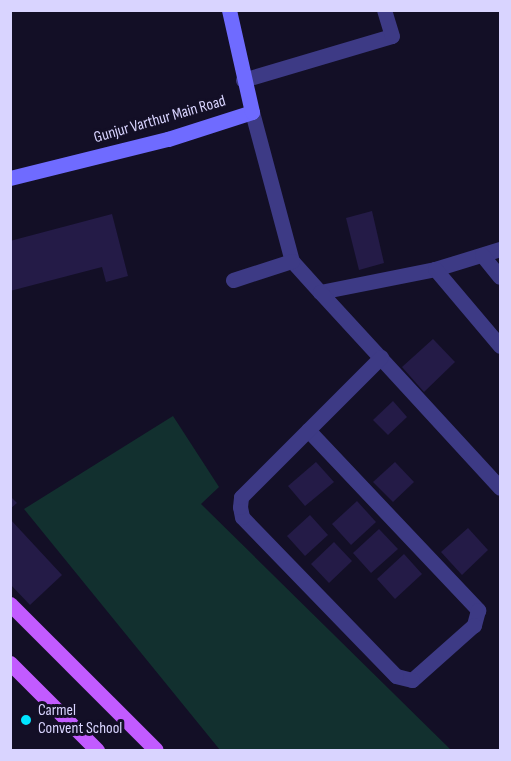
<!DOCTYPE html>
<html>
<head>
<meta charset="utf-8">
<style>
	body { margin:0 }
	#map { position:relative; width:511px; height:761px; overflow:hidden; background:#130f26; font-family:"Sofia Sans Condensed",sans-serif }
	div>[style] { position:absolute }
	.green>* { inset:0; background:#12302f }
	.building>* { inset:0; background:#241b47 }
	.street>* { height:15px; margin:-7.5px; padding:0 7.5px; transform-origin:7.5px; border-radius:7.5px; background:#3d3a85 }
	.secondary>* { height:15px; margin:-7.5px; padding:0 7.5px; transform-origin:7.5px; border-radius:7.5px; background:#6f6bff }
	.primary>* { height:15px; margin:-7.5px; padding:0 7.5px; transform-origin:7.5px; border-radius:7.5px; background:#c25bff }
	.dots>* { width:16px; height:16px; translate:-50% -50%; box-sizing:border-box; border:3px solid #130f26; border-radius:50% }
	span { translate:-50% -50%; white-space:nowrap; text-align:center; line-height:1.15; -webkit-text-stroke:6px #130f26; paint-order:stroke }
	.street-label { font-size:16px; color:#d9d4ff }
	.poi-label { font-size:16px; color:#d9d4ff }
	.left { translate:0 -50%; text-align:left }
	.frame { position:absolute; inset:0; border:12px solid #d9d4ff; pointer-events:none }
</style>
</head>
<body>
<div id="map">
	<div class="green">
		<div style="clip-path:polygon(173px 416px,219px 487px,201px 504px,451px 750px,220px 750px,24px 509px)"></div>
	</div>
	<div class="building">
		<div style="clip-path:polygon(372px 211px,384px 263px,359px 270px,346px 218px)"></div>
		<div style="clip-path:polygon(112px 214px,128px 276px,106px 282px,102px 267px,10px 291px,10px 241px)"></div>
		<div style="clip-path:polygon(433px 339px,455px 362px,424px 392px,402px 367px)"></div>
		<div style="clip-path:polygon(393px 401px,407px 417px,388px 435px,373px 420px)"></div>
		<div style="clip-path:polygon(316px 462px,334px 482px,305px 506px,288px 486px)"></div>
		<div style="clip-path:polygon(395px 462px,414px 482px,393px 502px,373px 482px)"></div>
		<div style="clip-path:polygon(10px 496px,17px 503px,10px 509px)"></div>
		<div style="clip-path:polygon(357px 501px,376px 522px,351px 545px,332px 524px)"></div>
		<div style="clip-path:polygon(310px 515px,328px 535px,305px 556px,287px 536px)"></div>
		<div style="clip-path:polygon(10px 519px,62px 575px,30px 605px,10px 584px)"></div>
		<div style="clip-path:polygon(468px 528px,488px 550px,462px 575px,441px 552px)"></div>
		<div style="clip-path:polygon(379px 529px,398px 549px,371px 573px,353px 553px)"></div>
		<div style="clip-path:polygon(334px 542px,352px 561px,329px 583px,311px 564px)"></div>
		<div style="clip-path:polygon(404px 554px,422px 574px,395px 599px,377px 579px)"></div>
	</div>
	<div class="street">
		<div style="left:243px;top:80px;width:155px;rotate:-16.5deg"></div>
		<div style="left:392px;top:36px;width:27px;rotate:-107deg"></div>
		<div style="left:252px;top:112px;width:154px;rotate:75deg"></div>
		<div style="left:292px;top:261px;width:42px;rotate:47.9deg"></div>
		<div style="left:320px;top:292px;width:117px;rotate:-11.3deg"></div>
		<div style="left:435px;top:269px;width:68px;rotate:-17.1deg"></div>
		<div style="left:482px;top:255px;width:28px;rotate:51deg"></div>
		<div style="left:435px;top:269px;width:101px;rotate:49.8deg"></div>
		<div style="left:233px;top:280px;width:62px;rotate:-17.9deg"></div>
		<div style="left:320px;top:292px;width:266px;rotate:47.4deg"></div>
		<div style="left:308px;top:430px;width:248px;rotate:46.6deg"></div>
		<div style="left:478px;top:610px;width:16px;rotate:105deg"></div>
		<div style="left:474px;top:625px;width:83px;rotate:138.4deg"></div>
		<div style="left:412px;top:680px;width:16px;rotate:-166deg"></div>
		<div style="left:396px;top:676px;width:221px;rotate:-134.1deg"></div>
		<div style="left:242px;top:517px;width:10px;rotate:-101deg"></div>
		<div style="left:240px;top:507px;width:10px;rotate:-84deg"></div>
		<div style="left:241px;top:497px;width:198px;rotate:-45deg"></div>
	</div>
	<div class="secondary">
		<div style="left:10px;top:178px;width:163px;rotate:-13.9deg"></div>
		<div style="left:168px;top:139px;width:88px;rotate:-17.8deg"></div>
		<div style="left:252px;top:112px;width:105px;rotate:-102.7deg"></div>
	</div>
	<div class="primary">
		<div style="left:10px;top:604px;width:206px;rotate:45deg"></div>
		<div style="left:10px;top:663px;width:123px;rotate:45deg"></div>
	</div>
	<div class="dots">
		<div style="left:26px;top:720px;background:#00e5ff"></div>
	</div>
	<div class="street-label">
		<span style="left:160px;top:120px;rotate:-16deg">Gunjur Varthur Main Road</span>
	</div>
	<div class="poi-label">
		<span class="left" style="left:38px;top:720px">Carmel<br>Convent School</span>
	</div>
	<div class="frame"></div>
</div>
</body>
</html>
